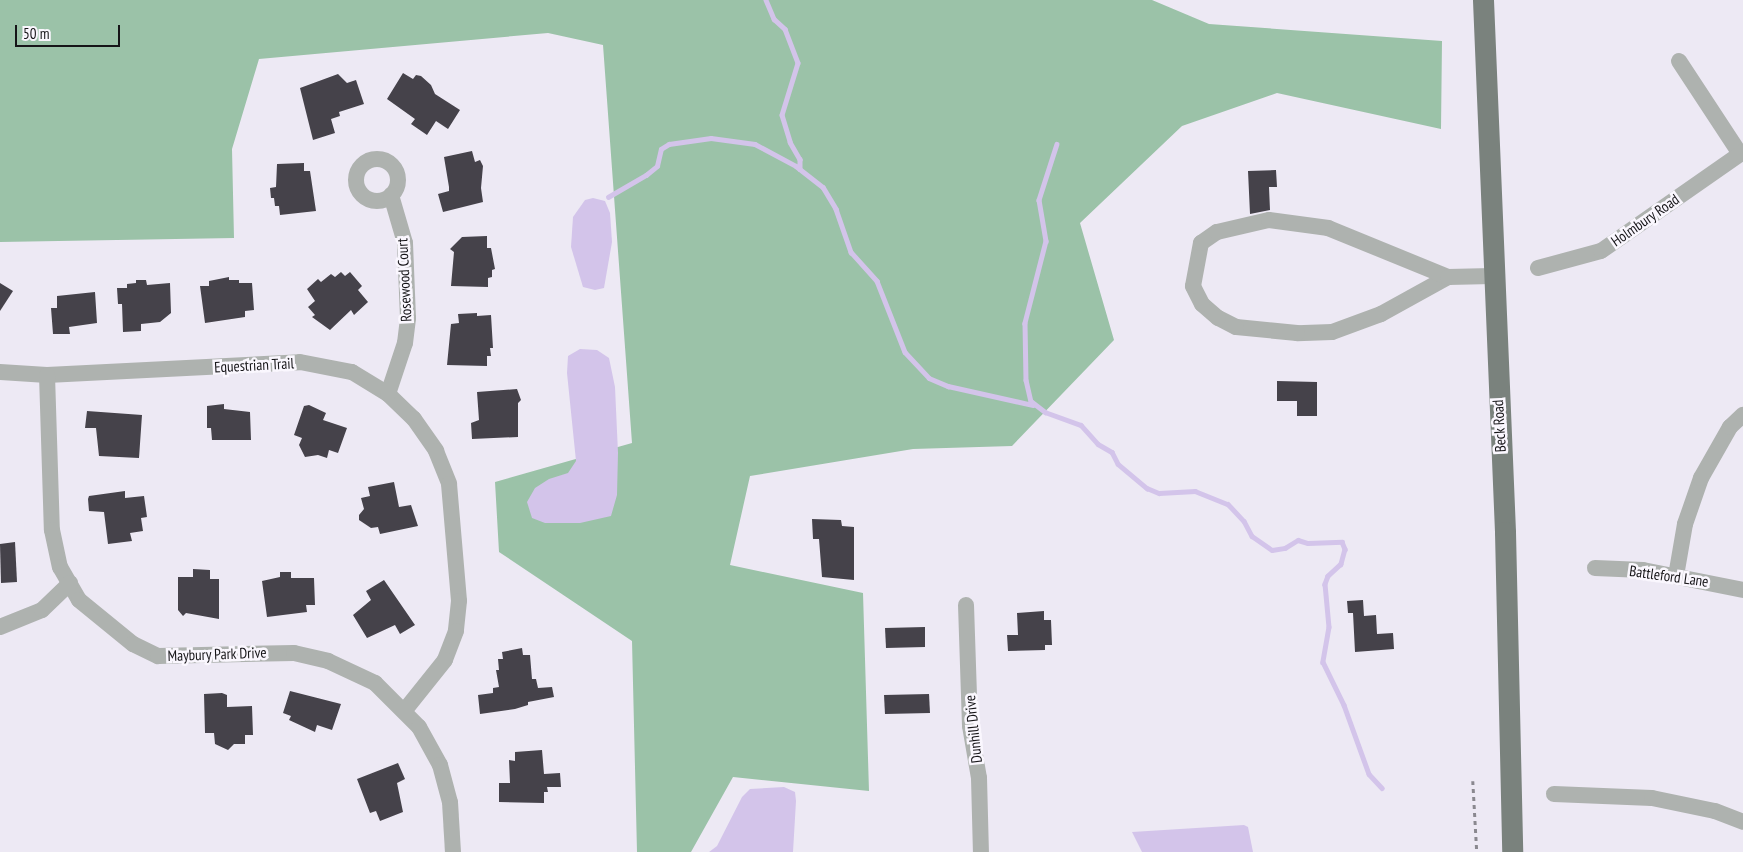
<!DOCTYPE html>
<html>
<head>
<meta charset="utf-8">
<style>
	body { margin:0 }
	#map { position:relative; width:1743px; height:852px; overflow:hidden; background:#ede9f4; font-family:"PT Sans Narrow",sans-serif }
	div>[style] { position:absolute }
	.forest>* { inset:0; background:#9bc2a8 }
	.water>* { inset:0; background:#d3c4ea }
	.stream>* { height:4.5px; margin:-2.25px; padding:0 2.25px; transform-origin:2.25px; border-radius:2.25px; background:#d3c4ea }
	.building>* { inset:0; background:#45424a }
	.path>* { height:2.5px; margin-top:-1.25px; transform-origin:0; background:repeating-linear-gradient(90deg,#8a888f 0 4px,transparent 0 8px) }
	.minor>* { height:16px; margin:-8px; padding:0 8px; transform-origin:8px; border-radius:8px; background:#aeb2af }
	.minor>.ring { margin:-8px; padding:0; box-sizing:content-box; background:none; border:16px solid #aeb2af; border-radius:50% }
	.major>* { height:21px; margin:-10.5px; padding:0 10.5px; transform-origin:10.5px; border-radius:10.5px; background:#7a827d }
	span { translate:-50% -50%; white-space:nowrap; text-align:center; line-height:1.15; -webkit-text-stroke:5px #faf7fe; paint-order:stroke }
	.street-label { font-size:15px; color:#161518 }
	.scale { position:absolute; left:15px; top:25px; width:105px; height:22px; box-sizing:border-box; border:2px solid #161518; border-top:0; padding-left:6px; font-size:15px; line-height:18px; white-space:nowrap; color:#161518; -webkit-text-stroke:4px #faf7fe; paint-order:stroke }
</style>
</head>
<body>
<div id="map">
	<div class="forest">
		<div style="clip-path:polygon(0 0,1152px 0,1209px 24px,1442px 41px,1441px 129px,1277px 93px,1182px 126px,1080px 223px,1114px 340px,1012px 446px,913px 449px,750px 476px,730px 565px,863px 593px,869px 791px,733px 777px,691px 852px,637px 852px,632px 641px,499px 552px,495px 482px,632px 443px,603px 45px,548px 33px,259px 59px,232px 149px,234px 238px,0 242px)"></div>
	</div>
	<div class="water">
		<div style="clip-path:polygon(593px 198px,605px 201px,610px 213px,612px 242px,604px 288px,595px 290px,583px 287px,571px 247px,573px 217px,585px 200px)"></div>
		<div style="clip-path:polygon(580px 349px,597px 350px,609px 358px,615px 387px,618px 453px,617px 495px,611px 516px,580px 523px,545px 523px,532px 518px,527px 502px,535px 488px,549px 479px,568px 473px,576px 461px,567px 373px,568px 356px)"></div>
		<div style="clip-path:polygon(784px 787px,795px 792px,796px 801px,793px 852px,709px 852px,717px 846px,742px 797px,750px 789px)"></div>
		<div style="clip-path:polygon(1244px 825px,1248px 827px,1253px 852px,1142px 852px,1132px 832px)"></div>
	</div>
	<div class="stream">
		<div style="left:766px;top:0;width:21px;rotate:67deg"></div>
		<div style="left:774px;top:19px;width:15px;rotate:42deg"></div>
		<div style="left:785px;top:29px;width:36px;rotate:69deg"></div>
		<div style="left:798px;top:63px;width:54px;rotate:107.1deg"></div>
		<div style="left:782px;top:115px;width:28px;rotate:73deg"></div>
		<div style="left:790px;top:142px;width:20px;rotate:60deg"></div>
		<div style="left:800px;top:159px;width:10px;rotate:90deg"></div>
		<div style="left:1057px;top:144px;width:59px;rotate:107.8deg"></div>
		<div style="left:1039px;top:200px;width:42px;rotate:80.3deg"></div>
		<div style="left:1046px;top:241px;width:85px;rotate:104.4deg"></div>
		<div style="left:1025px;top:323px;width:57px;rotate:89deg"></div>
		<div style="left:1026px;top:380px;width:22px;rotate:77deg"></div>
		<div style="left:1031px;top:401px;width:18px;rotate:38deg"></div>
		<div style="left:1045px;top:412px;width:38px;rotate:20deg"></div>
		<div style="left:1081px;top:425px;width:25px;rotate:48deg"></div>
		<div style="left:1098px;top:444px;width:16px;rotate:30deg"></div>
		<div style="left:1112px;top:452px;width:13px;rotate:63deg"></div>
		<div style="left:1118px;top:464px;width:38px;rotate:40deg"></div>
		<div style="left:1147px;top:488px;width:13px;rotate:23deg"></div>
		<div style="left:1159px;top:493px;width:36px;rotate:-3deg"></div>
		<div style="left:1195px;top:491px;width:35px;rotate:22deg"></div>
		<div style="left:1228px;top:504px;width:23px;rotate:47deg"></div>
		<div style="left:1244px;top:521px;width:17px;rotate:62deg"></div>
		<div style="left:1252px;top:536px;width:24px;rotate:35deg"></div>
		<div style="left:1272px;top:550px;width:13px;rotate:-9deg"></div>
		<div style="left:1285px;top:548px;width:15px;rotate:-32deg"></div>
		<div style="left:1298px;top:540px;width:10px;rotate:17deg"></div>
		<div style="left:1308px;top:543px;width:34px;rotate:-2deg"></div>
		<div style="left:1342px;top:542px;width:8px;rotate:67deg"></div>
		<div style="left:1345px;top:549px;width:16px;rotate:105deg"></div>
		<div style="left:1341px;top:564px;width:18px;rotate:137deg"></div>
		<div style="left:1328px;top:576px;width:9px;rotate:111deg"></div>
		<div style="left:1325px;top:584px;width:43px;rotate:84.7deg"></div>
		<div style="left:1329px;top:627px;width:36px;rotate:100deg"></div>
		<div style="left:1323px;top:662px;width:48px;rotate:64deg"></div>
		<div style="left:1344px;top:705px;width:73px;rotate:70.1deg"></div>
		<div style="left:1369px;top:774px;width:19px;rotate:47deg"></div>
		<div style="left:608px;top:197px;width:44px;rotate:-30.1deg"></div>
		<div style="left:646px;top:175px;width:14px;rotate:-39deg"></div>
		<div style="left:657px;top:166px;width:17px;rotate:-77deg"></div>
		<div style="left:661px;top:149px;width:9px;rotate:-32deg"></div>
		<div style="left:669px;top:144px;width:42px;rotate:-8.1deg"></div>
		<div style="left:711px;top:138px;width:44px;rotate:7.8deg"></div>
		<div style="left:755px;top:144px;width:47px;rotate:28.2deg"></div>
		<div style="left:796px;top:166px;width:34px;rotate:38deg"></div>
		<div style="left:823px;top:187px;width:26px;rotate:59deg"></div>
		<div style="left:836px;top:209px;width:46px;rotate:70.8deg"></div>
		<div style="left:851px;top:252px;width:39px;rotate:48deg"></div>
		<div style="left:877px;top:281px;width:76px;rotate:68.5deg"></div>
		<div style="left:905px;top:352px;width:35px;rotate:47deg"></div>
		<div style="left:929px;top:378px;width:21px;rotate:23deg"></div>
		<div style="left:948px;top:386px;width:87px;rotate:12.6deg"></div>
	</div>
	<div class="building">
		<div style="clip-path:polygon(403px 73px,413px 79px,416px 75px,421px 76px,431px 85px,435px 94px,460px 110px,448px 129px,436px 121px,427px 135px,411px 124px,415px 119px,387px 99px)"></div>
		<div style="clip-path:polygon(338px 74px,347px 83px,356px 80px,364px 104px,339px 112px,340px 116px,331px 119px,335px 133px,313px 140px,300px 88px)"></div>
		<div style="clip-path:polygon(472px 151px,475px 162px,480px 160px,483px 166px,481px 188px,483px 202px,443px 212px,438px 194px,449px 191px,449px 187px,444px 157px)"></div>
		<div style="clip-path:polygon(304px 163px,304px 171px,310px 171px,316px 211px,280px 215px,279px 206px,275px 206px,274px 198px,271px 198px,270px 188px,276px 187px,277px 164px)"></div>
		<div style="clip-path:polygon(1276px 170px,1277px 187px,1269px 187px,1270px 210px,1250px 214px,1248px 171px)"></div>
		<div style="clip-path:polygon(487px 236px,487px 248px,491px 248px,495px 269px,492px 270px,492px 277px,488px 278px,488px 287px,451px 286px,454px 252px,450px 249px,462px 237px)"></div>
		<div style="clip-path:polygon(341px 272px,345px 276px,350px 272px,362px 286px,358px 290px,368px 302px,354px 315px,351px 310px,330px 330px,312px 317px,315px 315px,308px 307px,315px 301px,307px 289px,318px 279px,321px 282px,331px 274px,335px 277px)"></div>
		<div style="clip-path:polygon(229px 277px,229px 280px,239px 280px,239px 283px,252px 283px,254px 310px,245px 311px,245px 317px,205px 323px,200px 286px,209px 286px,209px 281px)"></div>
		<div style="clip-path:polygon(136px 280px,146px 280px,147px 285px,170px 283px,171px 313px,160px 322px,141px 324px,141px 331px,123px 332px,122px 304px,118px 304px,117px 288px,127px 288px,127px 284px,136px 283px)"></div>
		<div style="clip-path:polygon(0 283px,13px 291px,0 311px)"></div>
		<div style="clip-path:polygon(95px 292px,97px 323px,69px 327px,70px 334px,53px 334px,51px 308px,57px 308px,57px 296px)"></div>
		<div style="clip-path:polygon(477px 313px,477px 316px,491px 315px,493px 348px,490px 348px,491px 356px,487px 356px,487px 366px,447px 365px,451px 324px,459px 323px,458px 314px)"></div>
		<div style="clip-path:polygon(1277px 381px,1317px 382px,1317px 416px,1297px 416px,1297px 401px,1277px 401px)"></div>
		<div style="clip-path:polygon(517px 389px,521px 400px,518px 403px,518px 437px,472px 439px,471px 423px,479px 420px,477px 392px)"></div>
		<div style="clip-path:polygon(224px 404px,224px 409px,250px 412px,251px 440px,212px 440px,211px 428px,207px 428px,207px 406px)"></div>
		<div style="clip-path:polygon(309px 405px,326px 413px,323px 420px,347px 428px,338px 453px,329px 450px,327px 458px,318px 455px,305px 457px,299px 445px,302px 438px,294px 435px,304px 406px)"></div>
		<div style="clip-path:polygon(87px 411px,142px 415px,139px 458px,99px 456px,96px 428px,85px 428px)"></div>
		<div style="clip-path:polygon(394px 482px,399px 507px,411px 505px,418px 526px,380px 534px,378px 527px,371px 528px,359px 520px,359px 515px,364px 509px,361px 498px,370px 496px,368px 487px)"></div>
		<div style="clip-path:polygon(125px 491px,125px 498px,144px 496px,147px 517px,141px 518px,143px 531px,130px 533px,132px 541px,108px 544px,104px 512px,89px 511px,88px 499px,89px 496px)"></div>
		<div style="clip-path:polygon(812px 519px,841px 520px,842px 526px,854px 527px,854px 580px,822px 577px,819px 539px,813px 539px)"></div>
		<div style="clip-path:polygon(15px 542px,17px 582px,1px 583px,0 544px)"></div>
		<div style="clip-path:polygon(193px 569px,210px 570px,210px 579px,219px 579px,219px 619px,186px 613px,183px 616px,178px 610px,178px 577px,193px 577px)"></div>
		<div style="clip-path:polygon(280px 572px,291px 572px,291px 578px,314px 578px,315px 605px,306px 605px,307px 612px,267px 617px,262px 581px,280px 577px)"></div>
		<div style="clip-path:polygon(384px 580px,415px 625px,400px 634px,395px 625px,367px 638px,353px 615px,371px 600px,366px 591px)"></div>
		<div style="clip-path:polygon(1363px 600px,1364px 616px,1376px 615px,1377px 634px,1393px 633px,1394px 649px,1355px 652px,1353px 613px,1348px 613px,1347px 601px)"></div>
		<div style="clip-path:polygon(1044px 611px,1044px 620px,1051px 620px,1052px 645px,1045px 645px,1045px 650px,1008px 651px,1007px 635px,1018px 635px,1017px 613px)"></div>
		<div style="clip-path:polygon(925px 627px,925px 647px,886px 648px,885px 628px)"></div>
		<div style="clip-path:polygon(522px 648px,523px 655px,530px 655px,532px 679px,536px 679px,538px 688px,552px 687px,554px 697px,528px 702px,528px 705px,515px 709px,480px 714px,478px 695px,493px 693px,493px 688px,499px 687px,496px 670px,499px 670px,498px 659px,503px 659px,502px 652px)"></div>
		<div style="clip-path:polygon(290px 691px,341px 704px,332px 730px,317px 725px,315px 732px,289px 720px,291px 716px,283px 713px)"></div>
		<div style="clip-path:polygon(222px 693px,227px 695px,227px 707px,252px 706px,253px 735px,245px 735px,245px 744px,234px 744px,228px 750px,215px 744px,214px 733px,205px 733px,204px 694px)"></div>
		<div style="clip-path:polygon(929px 694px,930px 713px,885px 714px,884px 695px)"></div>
		<div style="clip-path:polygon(542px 750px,544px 774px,560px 773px,561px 787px,547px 787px,548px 792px,544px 792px,544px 803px,499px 802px,499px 783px,510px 783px,509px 760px,515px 761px,515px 752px)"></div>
		<div style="clip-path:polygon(398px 763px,405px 779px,397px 783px,403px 812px,380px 821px,376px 811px,370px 813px,357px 779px)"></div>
	</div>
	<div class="path">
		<div style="left:1473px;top:781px;width:71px;rotate:86.8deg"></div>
	</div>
	<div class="minor">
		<div style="left:1679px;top:61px;width:111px;rotate:56.7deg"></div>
		<div class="ring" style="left:356px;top:159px;width:26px;height:26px"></div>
		<div style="left:1538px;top:268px;width:65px;rotate:-15.1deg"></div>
		<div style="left:1601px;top:251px;width:173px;rotate:-34.9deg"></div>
		<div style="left:1448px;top:277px;width:77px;rotate:151.1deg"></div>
		<div style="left:1381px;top:314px;width:52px;rotate:159.8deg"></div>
		<div style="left:1332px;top:332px;width:35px;rotate:178deg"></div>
		<div style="left:1297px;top:333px;width:61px;rotate:-174.4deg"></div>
		<div style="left:1236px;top:327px;width:20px;rotate:-153deg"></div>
		<div style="left:1218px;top:318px;width:21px;rotate:-139deg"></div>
		<div style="left:1202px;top:304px;width:20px;rotate:-117deg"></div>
		<div style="left:1193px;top:286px;width:44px;rotate:-79.5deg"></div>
		<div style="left:1201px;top:243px;width:19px;rotate:-35deg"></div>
		<div style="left:1217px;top:232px;width:53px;rotate:-13deg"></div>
		<div style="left:1269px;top:220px;width:60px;rotate:7.7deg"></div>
		<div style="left:1328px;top:228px;width:130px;rotate:22.2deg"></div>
		<div style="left:1448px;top:277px;width:44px;rotate:-1.3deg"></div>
		<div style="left:0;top:372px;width:47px;rotate:3.7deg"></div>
		<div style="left:47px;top:375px;width:253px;rotate:-2.9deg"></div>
		<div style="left:300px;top:362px;width:53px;rotate:10.9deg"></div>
		<div style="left:352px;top:372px;width:42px;rotate:31.4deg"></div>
		<div style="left:388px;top:394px;width:36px;rotate:44deg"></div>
		<div style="left:414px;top:419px;width:39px;rotate:55deg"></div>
		<div style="left:436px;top:451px;width:35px;rotate:68deg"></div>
		<div style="left:449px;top:484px;width:117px;rotate:85.1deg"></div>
		<div style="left:459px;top:601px;width:30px;rotate:96deg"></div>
		<div style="left:456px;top:631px;width:31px;rotate:111deg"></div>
		<div style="left:445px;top:660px;width:64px;rotate:128.7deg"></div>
		<div style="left:47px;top:375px;width:155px;rotate:88.2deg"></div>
		<div style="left:52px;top:530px;width:38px;rotate:78deg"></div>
		<div style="left:60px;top:567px;width:38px;rotate:60deg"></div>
		<div style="left:79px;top:600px;width:70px;rotate:39.2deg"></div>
		<div style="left:133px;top:644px;width:28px;rotate:26deg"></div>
		<div style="left:158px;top:656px;width:136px;rotate:-1.3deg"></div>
		<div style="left:294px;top:653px;width:35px;rotate:13deg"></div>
		<div style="left:328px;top:661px;width:52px;rotate:25.1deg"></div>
		<div style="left:375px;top:683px;width:62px;rotate:45deg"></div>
		<div style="left:419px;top:727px;width:43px;rotate:61.1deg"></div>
		<div style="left:440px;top:765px;width:38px;rotate:75deg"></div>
		<div style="left:450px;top:802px;width:50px;rotate:86.6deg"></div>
		<div style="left:388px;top:394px;width:54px;rotate:-71.6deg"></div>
		<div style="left:405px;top:343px;width:25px;rotate:-83deg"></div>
		<div style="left:408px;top:318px;width:75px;rotate:-92.3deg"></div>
		<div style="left:405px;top:243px;width:50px;rotate:-106.3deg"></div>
		<div style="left:1595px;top:568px;width:48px;rotate:2.4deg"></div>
		<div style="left:1643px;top:570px;width:102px;rotate:11.3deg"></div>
		<div style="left:1676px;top:576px;width:53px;rotate:-80.2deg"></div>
		<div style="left:1685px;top:524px;width:49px;rotate:-70.8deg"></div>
		<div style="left:1701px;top:478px;width:59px;rotate:-60.4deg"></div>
		<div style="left:1730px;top:427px;width:18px;rotate:-43deg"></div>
		<div style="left:966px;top:605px;width:121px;rotate:88.1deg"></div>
		<div style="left:970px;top:726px;width:53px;rotate:80.2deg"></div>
		<div style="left:979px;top:778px;width:74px;rotate:88.5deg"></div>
		<div style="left:0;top:627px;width:45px;rotate:-22deg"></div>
		<div style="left:42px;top:610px;width:39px;rotate:-44deg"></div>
		<div style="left:1554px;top:794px;width:98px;rotate:2.3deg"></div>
		<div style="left:1652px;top:798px;width:64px;rotate:11.7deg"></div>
		<div style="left:1715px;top:811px;width:30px;rotate:21deg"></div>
	</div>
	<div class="major">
		<div style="left:1483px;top:0;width:532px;rotate:87.63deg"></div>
		<div style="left:1505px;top:532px;width:320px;rotate:88.7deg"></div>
	</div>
	<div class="street-label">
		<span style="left:1645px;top:220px;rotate:-35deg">Holmbury Road</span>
		<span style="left:404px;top:280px;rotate:-93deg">Rosewood Court</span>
		<span style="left:254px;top:365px;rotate:-3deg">Equestrian Trail</span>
		<span style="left:1499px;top:426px;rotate:-93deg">Beck Road</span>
		<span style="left:1669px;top:576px;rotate:8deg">Battleford Lane</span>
		<span style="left:217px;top:654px;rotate:-2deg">Maybury Park Drive</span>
		<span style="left:973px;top:729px;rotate:-96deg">Dunhill Drive</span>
	</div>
	<div class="scale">50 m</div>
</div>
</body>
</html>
